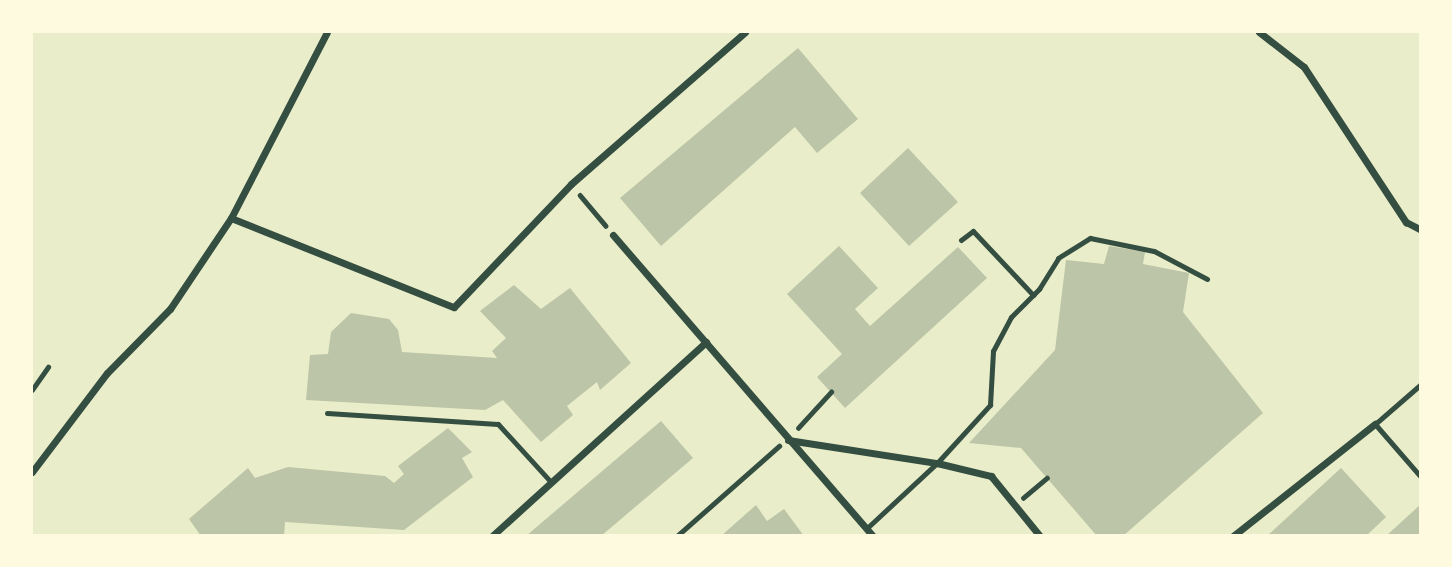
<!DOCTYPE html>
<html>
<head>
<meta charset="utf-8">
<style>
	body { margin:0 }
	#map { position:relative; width:1452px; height:567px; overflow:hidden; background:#e9edc9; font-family:"Archivo Narrow",sans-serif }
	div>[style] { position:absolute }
	.building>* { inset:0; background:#bcc5a7 }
	.path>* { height:4.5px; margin:-2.25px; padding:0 2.25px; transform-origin:2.25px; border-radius:2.25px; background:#344e41 }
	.service>* { height:5px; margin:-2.5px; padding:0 2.5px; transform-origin:2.5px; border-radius:2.5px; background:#344e41 }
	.minor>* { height:7px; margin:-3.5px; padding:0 3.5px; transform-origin:3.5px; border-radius:3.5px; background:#344e41 }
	span { translate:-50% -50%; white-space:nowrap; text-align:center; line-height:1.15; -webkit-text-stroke:7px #fefae0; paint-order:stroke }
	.frame { position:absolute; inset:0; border:33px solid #fefae0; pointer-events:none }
</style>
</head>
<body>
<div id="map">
	<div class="building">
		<div style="clip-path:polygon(798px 48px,858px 119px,817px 153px,795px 127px,661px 246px,620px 198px)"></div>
		<div style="clip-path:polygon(908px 148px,958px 202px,909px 246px,860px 193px)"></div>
		<div style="clip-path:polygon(839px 246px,878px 288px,855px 309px,870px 326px,958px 247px,987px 278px,845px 408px,817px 377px,842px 354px,787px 294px)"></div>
		<div style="clip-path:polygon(1109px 246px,1145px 252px,1143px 264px,1189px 273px,1183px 312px,1263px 413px,1123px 536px,1097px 536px,1021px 448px,969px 443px,1055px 350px,1066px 260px,1104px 264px)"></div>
		<div style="clip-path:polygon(514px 285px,541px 309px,570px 288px,631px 363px,600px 390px,597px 382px,567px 406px,573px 415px,541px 442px,503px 400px,485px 410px,306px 400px,310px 355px,328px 354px,331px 332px,351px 313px,389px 319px,398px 330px,402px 352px,497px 358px,492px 351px,506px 338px,480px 311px)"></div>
		<div style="clip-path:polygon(661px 421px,693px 458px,601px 536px,526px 536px)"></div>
		<div style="clip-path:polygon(448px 428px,472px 452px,462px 458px,473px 477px,404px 530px,285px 522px,284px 536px,201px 536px,189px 519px,248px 468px,255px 478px,288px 467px,385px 476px,394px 483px,404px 474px,398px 466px)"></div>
		<div style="clip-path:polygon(1341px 468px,1386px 517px,1366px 536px,1267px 536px)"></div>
		<div style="clip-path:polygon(756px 505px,767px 521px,784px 509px,804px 536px,721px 536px)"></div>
		<div style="clip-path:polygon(1420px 505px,1420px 536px,1386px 536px)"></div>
	</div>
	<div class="path">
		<div style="left:580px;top:195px;width:40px;rotate:50deg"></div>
		<div style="left:32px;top:390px;width:28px;rotate:-55deg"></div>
		<div style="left:798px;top:428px;width:49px;rotate:-47.5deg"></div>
		<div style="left:1023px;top:498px;width:31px;rotate:-40deg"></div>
		<div style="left:677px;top:536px;width:136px;rotate:-41.4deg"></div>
	</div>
	<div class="service">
		<div style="left:961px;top:240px;width:15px;rotate:-37deg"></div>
		<div style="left:973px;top:231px;width:88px;rotate:46.8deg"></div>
		<div style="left:1420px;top:385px;width:60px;rotate:139.1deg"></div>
		<div style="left:1375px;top:424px;width:69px;rotate:49.1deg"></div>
		<div style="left:327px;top:413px;width:171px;rotate:3.7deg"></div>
		<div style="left:498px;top:424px;width:79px;rotate:47.6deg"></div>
		<div style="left:867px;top:528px;width:96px;rotate:-42.9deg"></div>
		<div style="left:937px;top:463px;width:79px;rotate:-47.6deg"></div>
		<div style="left:990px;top:405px;width:54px;rotate:-86.8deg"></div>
		<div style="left:993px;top:351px;width:38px;rotate:-62deg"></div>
		<div style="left:1011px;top:317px;width:40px;rotate:-45deg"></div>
		<div style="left:1039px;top:289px;width:36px;rotate:-58deg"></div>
		<div style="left:1058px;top:258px;width:38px;rotate:-32deg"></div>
		<div style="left:1090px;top:238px;width:65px;rotate:11.5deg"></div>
		<div style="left:1154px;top:251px;width:60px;rotate:27.8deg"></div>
	</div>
	<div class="minor">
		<div style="left:1259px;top:32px;width:57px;rotate:37.9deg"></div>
		<div style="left:1304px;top:67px;width:186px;rotate:56.7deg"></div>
		<div style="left:1406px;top:222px;width:16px;rotate:27deg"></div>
		<div style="left:231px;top:218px;width:240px;rotate:21.8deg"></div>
		<div style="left:454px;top:307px;width:170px;rotate:-46.4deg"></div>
		<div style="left:571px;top:184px;width:231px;rotate:-41.1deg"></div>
		<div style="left:613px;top:235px;width:398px;rotate:49.2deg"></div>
		<div style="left:788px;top:440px;width:151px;rotate:8.8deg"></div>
		<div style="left:937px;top:463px;width:56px;rotate:13.5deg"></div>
		<div style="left:991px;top:476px;width:77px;rotate:50.8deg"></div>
		<div style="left:32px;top:472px;width:124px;rotate:-52.9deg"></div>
		<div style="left:107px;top:373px;width:90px;rotate:-45.5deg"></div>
		<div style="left:170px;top:309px;width:110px;rotate:-56.2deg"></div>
		<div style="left:231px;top:218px;width:209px;rotate:-62.7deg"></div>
		<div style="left:492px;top:536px;width:289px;rotate:-42.2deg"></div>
		<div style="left:1233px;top:536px;width:181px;rotate:-38.3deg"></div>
	</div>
	<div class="frame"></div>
</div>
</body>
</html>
